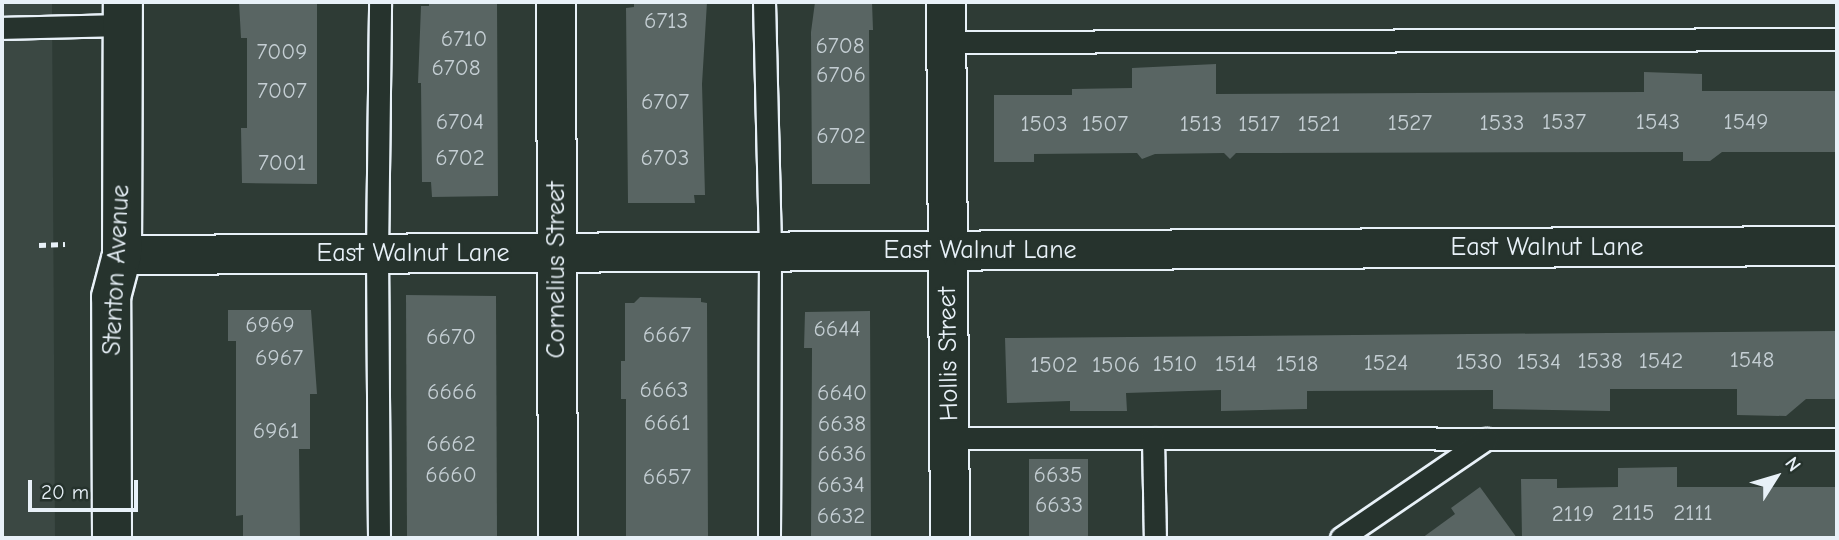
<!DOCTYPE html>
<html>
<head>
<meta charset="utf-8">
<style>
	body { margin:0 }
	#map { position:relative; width:1839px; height:540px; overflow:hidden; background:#2e3b35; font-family:"Comic Neue",sans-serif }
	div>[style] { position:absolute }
	.built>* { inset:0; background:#3b4843 }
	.building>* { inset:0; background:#596563 }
	.path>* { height:4.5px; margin-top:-2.25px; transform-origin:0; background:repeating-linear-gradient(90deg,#e8f1f8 0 7px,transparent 0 12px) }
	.roads { filter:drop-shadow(2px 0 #e8f1f8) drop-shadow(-2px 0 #e8f1f8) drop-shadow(0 2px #e8f1f8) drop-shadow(0 -2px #e8f1f8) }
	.service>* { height:21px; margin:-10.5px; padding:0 10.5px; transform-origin:10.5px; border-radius:10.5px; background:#26332d }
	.minor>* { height:38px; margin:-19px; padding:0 19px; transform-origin:19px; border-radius:19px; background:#26332d }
	.primary>* { height:38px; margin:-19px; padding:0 19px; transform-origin:19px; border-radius:19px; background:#26332d }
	span { translate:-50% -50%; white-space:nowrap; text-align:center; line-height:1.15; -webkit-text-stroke:6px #26332d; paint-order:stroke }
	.number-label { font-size:23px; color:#c4ced3 }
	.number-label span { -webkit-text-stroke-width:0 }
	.street-label { font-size:26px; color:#e8f1f8 }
	.frame { position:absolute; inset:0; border:4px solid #e8f1f8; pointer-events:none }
	.north { position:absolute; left:1741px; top:442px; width:70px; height:70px; -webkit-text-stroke:5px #26332d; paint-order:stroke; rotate:53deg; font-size:19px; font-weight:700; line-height:28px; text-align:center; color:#e8f1f8 }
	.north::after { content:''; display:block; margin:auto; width:24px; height:32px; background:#e8f1f8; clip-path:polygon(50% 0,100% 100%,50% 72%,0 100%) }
	.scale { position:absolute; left:28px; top:480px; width:110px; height:32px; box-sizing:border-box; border:4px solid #e8f1f8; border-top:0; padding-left:9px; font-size:21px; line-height:24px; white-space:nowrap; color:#e8f1f8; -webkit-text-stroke:5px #26332d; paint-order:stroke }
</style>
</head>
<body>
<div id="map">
	<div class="built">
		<div style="clip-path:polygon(2px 2px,52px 2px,55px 538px,2px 538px)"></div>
	</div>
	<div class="building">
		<div style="clip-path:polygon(239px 2px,317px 2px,317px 184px,242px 183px,241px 128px,247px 128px,247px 38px,241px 38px)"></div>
		<div style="clip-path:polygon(429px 2px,497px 2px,498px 196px,432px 197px,431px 182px,422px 182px,421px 83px,418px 83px,421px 6px,429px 6px)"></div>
		<div style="clip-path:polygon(641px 2px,707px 2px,702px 84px,705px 195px,694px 195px,695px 203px,628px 203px,626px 8px,634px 7px,634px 4px)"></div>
		<div style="clip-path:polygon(815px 2px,872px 2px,873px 30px,869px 30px,870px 184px,812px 184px,811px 32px)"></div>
		<div style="clip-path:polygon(1216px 64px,1216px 94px,1644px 92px,1644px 72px,1702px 74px,1702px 91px,1837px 91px,1837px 152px,1722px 152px,1710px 161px,1683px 161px,1683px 152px,1236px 153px,1230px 159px,1224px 153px,1155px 154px,1142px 159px,1137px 153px,1034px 154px,1034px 162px,994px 162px,994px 95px,1072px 95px,1072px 89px,1132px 88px,1132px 68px)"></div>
		<div style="clip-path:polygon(406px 295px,496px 296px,497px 538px,407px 538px)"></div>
		<div style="clip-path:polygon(640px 297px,701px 298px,701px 302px,707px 303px,708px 538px,626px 538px,626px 399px,621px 399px,621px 361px,625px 361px,625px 303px,634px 303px)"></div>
		<div style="clip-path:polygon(228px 310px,311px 310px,317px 394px,310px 394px,310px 449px,299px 449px,300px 538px,243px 538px,243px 515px,236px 516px,236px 341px,228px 341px)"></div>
		<div style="clip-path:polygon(870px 311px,871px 538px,811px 538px,812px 348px,804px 348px,805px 312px)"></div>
		<div style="clip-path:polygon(1837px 331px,1837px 399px,1806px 399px,1786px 416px,1737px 415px,1737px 389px,1610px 389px,1610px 411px,1493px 409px,1493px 390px,1307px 391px,1307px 409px,1221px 411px,1221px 390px,1126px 393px,1127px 411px,1070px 411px,1070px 401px,1007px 403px,1005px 338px)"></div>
		<div style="clip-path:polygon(1029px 459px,1088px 459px,1088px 538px,1029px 538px)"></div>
		<div style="clip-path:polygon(1677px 467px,1677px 487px,1837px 487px,1837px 538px,1522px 538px,1521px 479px,1557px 479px,1557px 488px,1618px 487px,1618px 468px)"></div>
		<div style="clip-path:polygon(1480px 487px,1517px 538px,1422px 538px,1455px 514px,1451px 508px)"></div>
	</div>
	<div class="path">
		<div style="left:39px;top:245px;width:26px;rotate:-2deg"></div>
	</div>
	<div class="roads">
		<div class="service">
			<div style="left:764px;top:2px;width:251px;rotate:88.6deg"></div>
			<div style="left:770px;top:253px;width:285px;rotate:90.2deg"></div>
			<div style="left:2px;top:28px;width:121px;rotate:-1.4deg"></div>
			<div style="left:946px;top:42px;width:891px;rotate:-0.19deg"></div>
			<div style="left:950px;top:438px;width:887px;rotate:0.06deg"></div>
			<div style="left:1153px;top:438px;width:100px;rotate:88.9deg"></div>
			<div style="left:379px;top:538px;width:283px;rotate:-90.4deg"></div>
			<div style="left:377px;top:255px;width:253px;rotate:-89.3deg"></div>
			<div style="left:1341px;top:538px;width:176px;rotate:-34.3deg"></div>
		</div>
		<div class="minor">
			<div style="left:556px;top:2px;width:536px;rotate:89.79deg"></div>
			<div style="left:946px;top:2px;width:536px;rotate:89.57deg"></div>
			<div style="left:122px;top:255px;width:1715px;rotate:-0.3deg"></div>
		</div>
		<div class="primary">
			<div style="left:112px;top:538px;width:241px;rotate:-90.2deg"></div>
			<div style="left:111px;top:297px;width:43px;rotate:-75.3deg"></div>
			<div style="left:122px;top:255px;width:253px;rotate:-89.8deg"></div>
		</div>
	</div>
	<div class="number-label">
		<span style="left:666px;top:21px">6713</span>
		<span style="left:464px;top:39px">6710</span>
		<span style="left:840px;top:46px">6708</span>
		<span style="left:282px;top:52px">7009</span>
		<span style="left:456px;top:68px">6708</span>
		<span style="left:841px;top:75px">6706</span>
		<span style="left:282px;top:91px">7007</span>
		<span style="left:665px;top:102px">6707</span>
		<span style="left:460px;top:122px">6704</span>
		<span style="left:1564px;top:122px">1537</span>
		<span style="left:1658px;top:122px">1543</span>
		<span style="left:1746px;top:122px">1549</span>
		<span style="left:1410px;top:123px">1527</span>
		<span style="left:1502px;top:123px">1533</span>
		<span style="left:1044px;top:124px">1503</span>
		<span style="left:1105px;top:124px">1507</span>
		<span style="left:1201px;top:124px">1513</span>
		<span style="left:1259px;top:124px">1517</span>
		<span style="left:1319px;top:124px">1521</span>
		<span style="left:841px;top:136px">6702</span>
		<span style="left:460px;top:158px">6702</span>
		<span style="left:665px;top:158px">6703</span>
		<span style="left:282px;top:163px">7001</span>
		<span style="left:270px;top:325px">6969</span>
		<span style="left:837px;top:329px">6644</span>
		<span style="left:667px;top:335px">6667</span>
		<span style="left:451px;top:337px">6670</span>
		<span style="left:279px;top:358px">6967</span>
		<span style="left:1752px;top:360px">1548</span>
		<span style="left:1600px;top:361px">1538</span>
		<span style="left:1661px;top:361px">1542</span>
		<span style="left:1479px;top:362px">1530</span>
		<span style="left:1539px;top:362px">1534</span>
		<span style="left:1386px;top:363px">1524</span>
		<span style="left:1175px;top:364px">1510</span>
		<span style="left:1236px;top:364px">1514</span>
		<span style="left:1297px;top:364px">1518</span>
		<span style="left:1054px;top:365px">1502</span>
		<span style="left:1116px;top:365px">1506</span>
		<span style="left:664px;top:390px">6663</span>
		<span style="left:452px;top:392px">6666</span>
		<span style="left:842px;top:393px">6640</span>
		<span style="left:667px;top:423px">6661</span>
		<span style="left:842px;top:424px">6638</span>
		<span style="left:276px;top:431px">6961</span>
		<span style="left:451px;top:444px">6662</span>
		<span style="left:842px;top:454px">6636</span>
		<span style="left:451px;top:475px">6660</span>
		<span style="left:1058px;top:475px">6635</span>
		<span style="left:667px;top:477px">6657</span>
		<span style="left:841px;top:485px">6634</span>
		<span style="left:1059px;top:505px">6633</span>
		<span style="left:1633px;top:513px">2115</span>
		<span style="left:1693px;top:513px">2111</span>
		<span style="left:1573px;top:514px">2119</span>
		<span style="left:841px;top:516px">6632</span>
	</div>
	<div class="street-label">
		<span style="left:1547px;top:248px">East Walnut Lane</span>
		<span style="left:980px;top:251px">East Walnut Lane</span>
		<span style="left:413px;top:254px">East Walnut Lane</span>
		<span style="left:117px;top:270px;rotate:-87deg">Stenton Avenue</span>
		<span style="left:557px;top:270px;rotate:-90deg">Cornelius Street</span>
		<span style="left:949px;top:354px;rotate:-91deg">Hollis Street</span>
	</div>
	<div class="frame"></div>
	<div class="north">N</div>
	<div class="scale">20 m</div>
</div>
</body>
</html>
